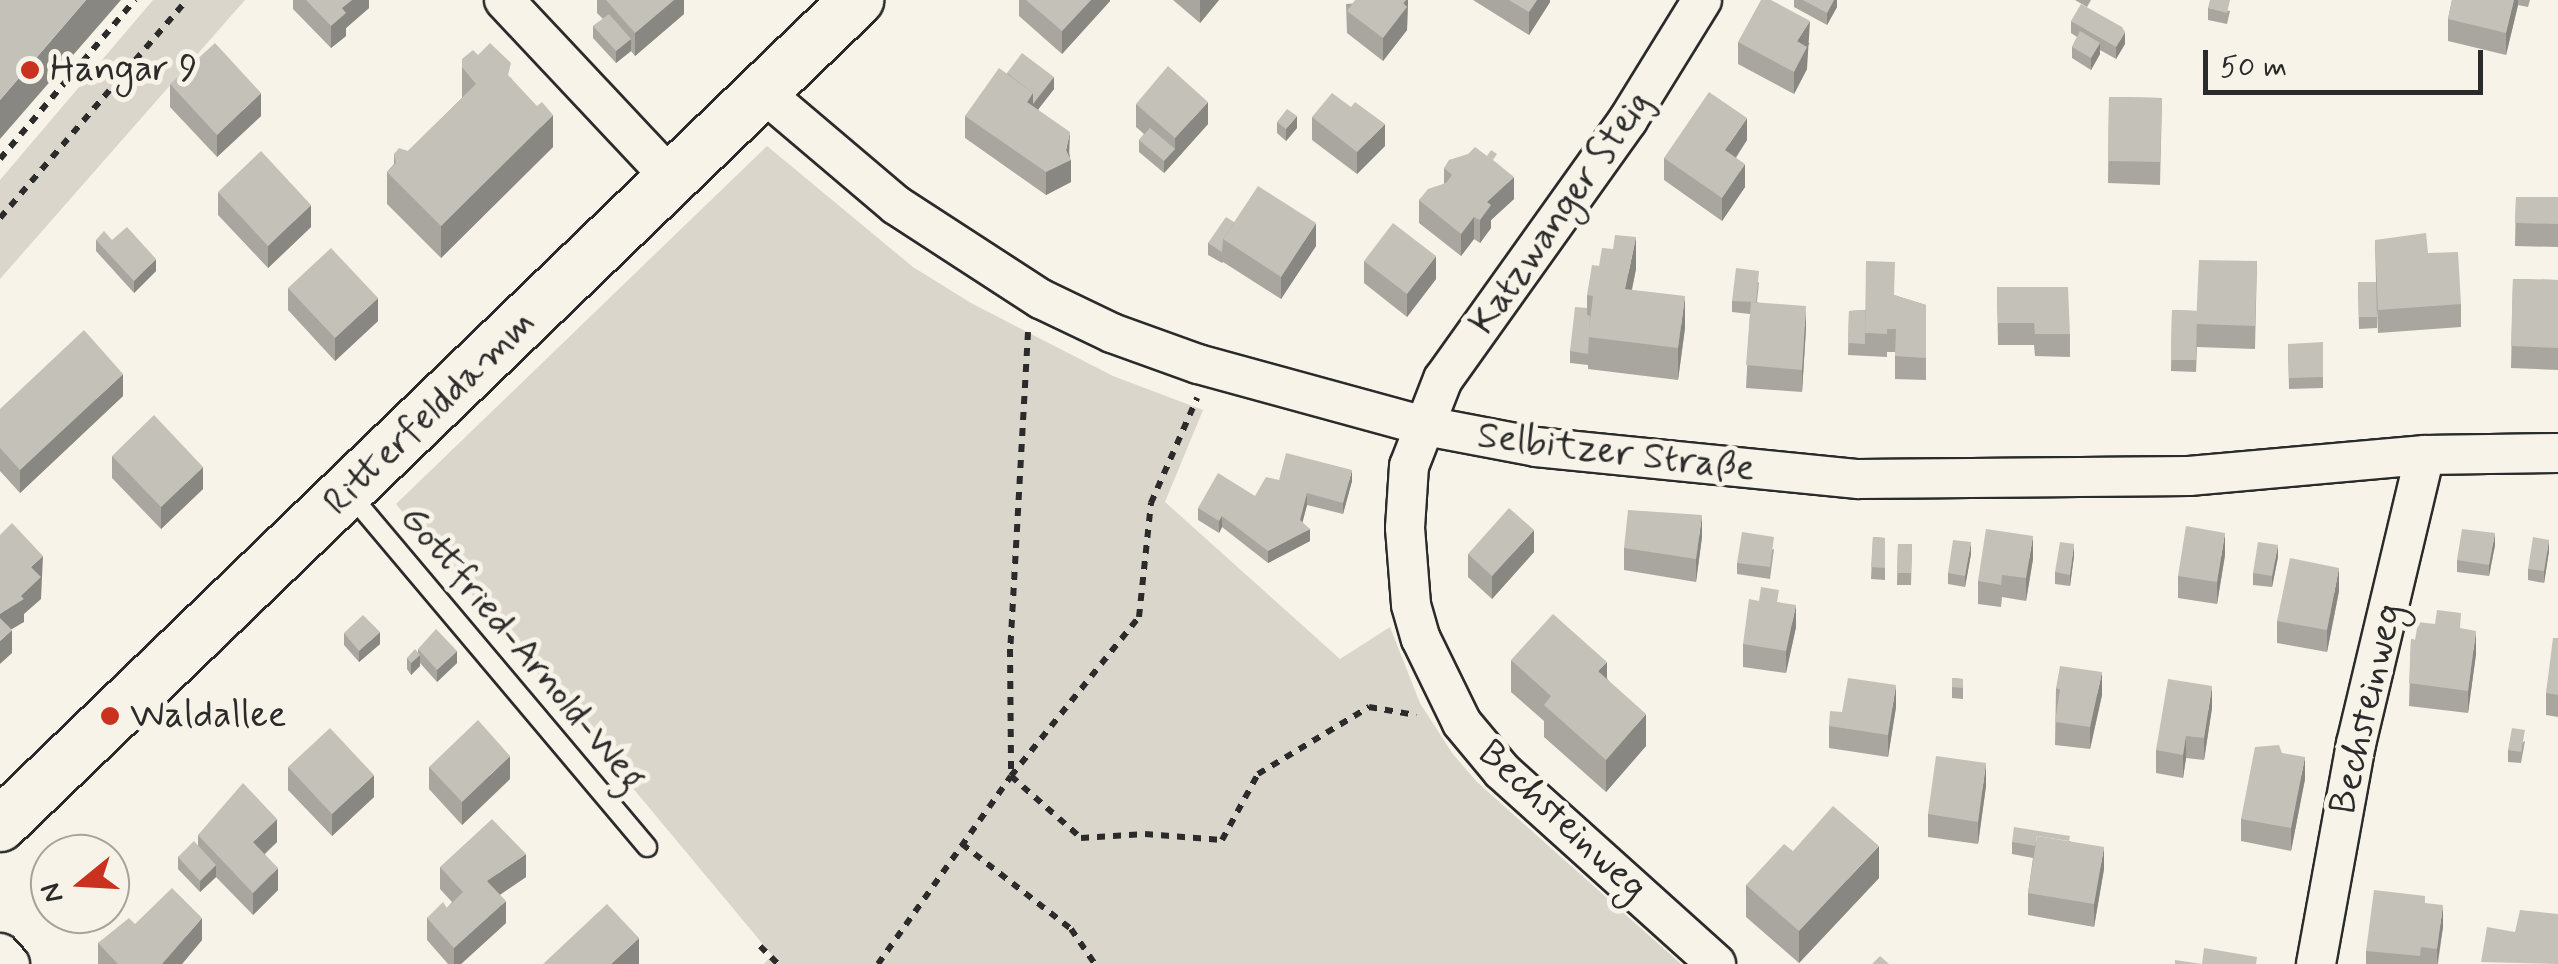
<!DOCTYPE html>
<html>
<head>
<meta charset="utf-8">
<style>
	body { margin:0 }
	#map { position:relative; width:2558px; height:964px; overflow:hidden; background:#f7f3e8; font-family:Mynerve,sans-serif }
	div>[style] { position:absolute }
	.green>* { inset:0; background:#dad6cc }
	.path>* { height:6px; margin-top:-3px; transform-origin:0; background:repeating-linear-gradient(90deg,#2b2b2b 0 8px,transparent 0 16px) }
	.roads { filter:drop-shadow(2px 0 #2b2b2b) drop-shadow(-2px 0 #2b2b2b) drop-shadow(0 2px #2b2b2b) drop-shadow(0 -2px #2b2b2b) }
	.service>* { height:18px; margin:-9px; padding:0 9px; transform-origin:9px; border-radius:9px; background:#f7f3e8 }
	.minor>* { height:38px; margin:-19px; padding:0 19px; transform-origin:19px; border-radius:19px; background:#f7f3e8 }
	.secondary>* { height:52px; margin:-26px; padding:0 26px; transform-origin:26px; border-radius:26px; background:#f7f3e8 }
	.wall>* { inset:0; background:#a9a69f }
	.shaded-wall>* { inset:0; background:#898782 }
	.building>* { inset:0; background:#c4c1b9 }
	.dots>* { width:28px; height:28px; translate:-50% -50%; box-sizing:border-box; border:5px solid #f7f3e8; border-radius:50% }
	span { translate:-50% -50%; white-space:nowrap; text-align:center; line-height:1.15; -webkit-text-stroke:10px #f7f3e8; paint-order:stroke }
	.poi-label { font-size:38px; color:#2b2b2b }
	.left { translate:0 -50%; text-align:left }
	.street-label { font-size:38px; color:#2b2b2b }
	.north { position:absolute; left:30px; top:834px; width:100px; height:100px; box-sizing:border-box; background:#f7f3e8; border:2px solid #a5a39c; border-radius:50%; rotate:252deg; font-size:28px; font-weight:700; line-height:40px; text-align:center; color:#2b2b2b }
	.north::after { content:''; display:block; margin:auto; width:35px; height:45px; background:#c8321e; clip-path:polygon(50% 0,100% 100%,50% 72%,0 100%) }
	.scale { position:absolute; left:2203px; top:50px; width:280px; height:45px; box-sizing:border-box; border:5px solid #2b2b2b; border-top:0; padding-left:12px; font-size:30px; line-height:35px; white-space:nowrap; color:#2b2b2b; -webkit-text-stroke:8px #f7f3e8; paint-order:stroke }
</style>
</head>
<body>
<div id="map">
	<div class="green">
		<div style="clip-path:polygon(153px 0,245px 0,0 279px,0 180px)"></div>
		<div style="clip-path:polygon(767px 146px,913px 267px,971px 303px,1113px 376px,1203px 410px,1165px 502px,1340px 659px,1390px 627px,1420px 703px,1452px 753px,1477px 782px,1681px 964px,764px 964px,772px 955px,396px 504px)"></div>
	</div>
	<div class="path">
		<div style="left:0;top:159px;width:209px;rotate:-49.7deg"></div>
		<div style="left:0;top:218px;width:287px;rotate:-49.4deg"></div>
		<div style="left:1028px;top:332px;width:318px;rotate:93.2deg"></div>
		<div style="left:1010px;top:649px;width:127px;rotate:89.5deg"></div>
		<div style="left:1011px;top:776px;width:94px;rotate:41.5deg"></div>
		<div style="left:1081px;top:838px;width:64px;rotate:-3.6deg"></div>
		<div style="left:1145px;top:834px;width:77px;rotate:4.5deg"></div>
		<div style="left:1222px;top:840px;width:75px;rotate:-61.4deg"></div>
		<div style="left:1258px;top:774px;width:130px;rotate:-31.1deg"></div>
		<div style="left:1369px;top:707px;width:48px;rotate:9.7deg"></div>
		<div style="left:962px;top:844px;width:138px;rotate:37.9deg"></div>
		<div style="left:1071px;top:929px;width:42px;rotate:55.6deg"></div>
		<div style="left:760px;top:946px;width:25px;rotate:45deg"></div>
		<div style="left:878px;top:964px;width:230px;rotate:-54.7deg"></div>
		<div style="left:1011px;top:776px;width:204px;rotate:-51.2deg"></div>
		<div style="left:1139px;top:617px;width:115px;rotate:-84deg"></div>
		<div style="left:1151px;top:503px;width:115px;rotate:-66.3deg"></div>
	</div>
	<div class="roads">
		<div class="service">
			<div style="left:349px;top:493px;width:463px;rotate:49.9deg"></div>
		</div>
		<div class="minor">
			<div style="left:504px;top:0;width:245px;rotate:46.8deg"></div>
			<div style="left:1702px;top:0;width:141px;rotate:121.7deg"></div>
			<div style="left:1628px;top:120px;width:318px;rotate:125.5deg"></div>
			<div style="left:1443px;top:379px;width:93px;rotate:111.3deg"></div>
			<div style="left:1409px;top:466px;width:62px;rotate:93.7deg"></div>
			<div style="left:1405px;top:528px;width:77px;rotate:85.5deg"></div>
			<div style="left:1411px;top:605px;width:35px;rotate:74deg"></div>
			<div style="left:1421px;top:639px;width:93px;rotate:64deg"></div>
			<div style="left:1462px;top:723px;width:62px;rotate:50.2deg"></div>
			<div style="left:1502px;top:771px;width:288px;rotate:42deg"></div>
			<div style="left:764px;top:93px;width:173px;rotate:40.3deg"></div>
			<div style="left:896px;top:205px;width:173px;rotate:33deg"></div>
			<div style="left:1041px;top:299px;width:79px;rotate:25.6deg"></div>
			<div style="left:1112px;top:333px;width:91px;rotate:19.8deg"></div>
			<div style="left:1198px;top:364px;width:231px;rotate:15.3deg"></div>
			<div style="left:1421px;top:425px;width:117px;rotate:10.8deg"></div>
			<div style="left:1536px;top:447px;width:324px;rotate:5.7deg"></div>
			<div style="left:1858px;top:479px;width:331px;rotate:-0.5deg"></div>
			<div style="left:2189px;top:476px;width:237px;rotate:-5.1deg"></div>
			<div style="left:2425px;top:455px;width:133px;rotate:-0.9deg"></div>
			<div style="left:0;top:953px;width:15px;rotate:48deg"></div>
			<div style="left:2316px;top:964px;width:224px;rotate:-79.7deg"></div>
			<div style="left:2356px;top:744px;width:297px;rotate:-76.6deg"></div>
		</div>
		<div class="secondary">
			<div style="left:0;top:825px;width:1190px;rotate:-43.91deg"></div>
		</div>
	</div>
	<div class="wall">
		<div style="clip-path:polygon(293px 0,369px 0,369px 8px,346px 28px,346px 36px,331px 48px,293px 9px)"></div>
		<div style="clip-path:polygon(597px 0,684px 0,684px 14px,635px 56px,631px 51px,616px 63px,593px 38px,593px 26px,603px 19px,597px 13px)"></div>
		<div style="clip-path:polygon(1019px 0,1110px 0,1110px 1px,1062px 54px,1019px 16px)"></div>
		<div style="clip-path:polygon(1173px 0,1219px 0,1200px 23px)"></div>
		<div style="clip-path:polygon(1408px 0,1407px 30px,1383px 61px,1347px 33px,1346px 4px)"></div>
		<div style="clip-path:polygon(1473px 0,1550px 0,1550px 2px,1529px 35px)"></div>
		<div style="clip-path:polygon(1794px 0,1837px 0,1837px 7px,1827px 25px,1794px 7px)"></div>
		<div style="clip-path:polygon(2075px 0,2091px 0,2087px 7px)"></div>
		<div style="clip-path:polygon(2452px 0,2530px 0,2528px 7px,2518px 5px,2506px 55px,2448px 41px,2448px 19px)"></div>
		<div style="clip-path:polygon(2208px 8px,2230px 11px,2227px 24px,2208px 20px)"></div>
		<div style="clip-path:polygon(2071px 21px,2125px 44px,2116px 59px,2100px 50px,2100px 54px,2091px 70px,2072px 58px,2072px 47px,2077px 37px,2071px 33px)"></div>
		<div style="clip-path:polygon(1738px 42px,1810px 43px,1807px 47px,1807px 69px,1794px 94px,1738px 64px)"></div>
		<div style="clip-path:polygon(478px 55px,511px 78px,553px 147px,441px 258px,387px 204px,387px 172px,394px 164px,394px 154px,408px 151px,462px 98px,462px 67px)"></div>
		<div style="clip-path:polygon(1007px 73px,1054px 89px,1038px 109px,1070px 155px,1071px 182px,1046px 195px,965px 138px,965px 116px)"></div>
		<div style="clip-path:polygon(170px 84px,261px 116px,217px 157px,170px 107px)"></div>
		<div style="clip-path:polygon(2109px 97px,2162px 98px,2160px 185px,2108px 183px)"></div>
		<div style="clip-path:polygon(1136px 104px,1208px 124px,1164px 173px,1139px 152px,1139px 140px,1144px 134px,1136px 127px)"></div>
		<div style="clip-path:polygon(1312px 117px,1385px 146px,1357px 174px,1312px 140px)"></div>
		<div style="clip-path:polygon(1277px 122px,1297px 128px,1286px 141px,1277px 133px)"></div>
		<div style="clip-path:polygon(1747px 140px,1736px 158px,1745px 187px,1722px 221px,1664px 180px,1664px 158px)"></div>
		<div style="clip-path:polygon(1497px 163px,1514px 199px,1491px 220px,1491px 228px,1480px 243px,1474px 239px,1461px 256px,1419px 223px,1419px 200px,1444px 184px,1444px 168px)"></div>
		<div style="clip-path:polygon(218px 192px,311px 227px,268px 268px,218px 215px)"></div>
		<div style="clip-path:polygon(2516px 197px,2558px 197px,2558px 247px,2515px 246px)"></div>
		<div style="clip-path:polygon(1234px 222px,1316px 246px,1281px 299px,1223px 262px,1222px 263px,1208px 255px,1208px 243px)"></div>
		<div style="clip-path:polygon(96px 240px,112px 240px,156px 271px,134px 293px,96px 251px)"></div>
		<div style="clip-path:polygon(2375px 240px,2428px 253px,2461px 304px,2461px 327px,2378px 333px,2377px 309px,2377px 328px,2359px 329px,2358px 282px,2376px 282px)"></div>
		<div style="clip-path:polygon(1364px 261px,1436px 279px,1407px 317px,1364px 283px)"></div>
		<div style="clip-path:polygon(2257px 261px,2255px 349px,2197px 347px,2196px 372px,2171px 371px,2172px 310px,2197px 311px)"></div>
		<div style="clip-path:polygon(1636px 269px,1632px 290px,1685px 328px,1678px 380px,1588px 369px,1588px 365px,1570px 363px,1570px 351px,1587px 308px,1587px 295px)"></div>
		<div style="clip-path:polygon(2513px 279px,2558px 280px,2558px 370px,2511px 368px)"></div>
		<div style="clip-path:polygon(1759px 282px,1757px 302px,1806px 328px,1802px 392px,1746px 388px,1750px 314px,1732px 312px,1732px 301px)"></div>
		<div style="clip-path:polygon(1997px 287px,2070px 334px,2070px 357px,2035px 356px,2034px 345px,1998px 345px)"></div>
		<div style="clip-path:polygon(288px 288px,378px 321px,335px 361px,288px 310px)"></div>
		<div style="clip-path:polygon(1894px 295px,1926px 305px,1926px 380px,1895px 379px,1895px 352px,1887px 352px,1887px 357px,1848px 355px,1849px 311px,1865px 310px)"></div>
		<div style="clip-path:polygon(2288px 344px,2323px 377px,2323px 388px,2289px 389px)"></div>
		<div style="clip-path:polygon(123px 396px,20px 493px,0 471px,0 409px)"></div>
		<div style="clip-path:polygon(112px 456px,203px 489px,161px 529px,112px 478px)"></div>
		<div style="clip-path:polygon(1279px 480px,1352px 481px,1343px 514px,1307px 505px,1302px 523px,1310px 541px,1268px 563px,1222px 527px,1219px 533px,1198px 520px,1198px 508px,1255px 496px)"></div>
		<div style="clip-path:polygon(1702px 537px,1696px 582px,1624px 570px,1624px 548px)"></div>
		<div style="clip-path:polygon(1873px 537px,1885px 538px,1885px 580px,1871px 579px)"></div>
		<div style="clip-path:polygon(1898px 544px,1912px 544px,1911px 585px,1897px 585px)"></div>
		<div style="clip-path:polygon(2495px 545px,2489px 576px,2457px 572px,2457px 560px)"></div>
		<div style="clip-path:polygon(1774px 549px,1770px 579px,1737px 574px,1737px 563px)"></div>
		<div style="clip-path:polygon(2549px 551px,2544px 583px,2528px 580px,2528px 569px)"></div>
		<div style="clip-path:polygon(1534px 552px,1492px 599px,1468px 577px,1468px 554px)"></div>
		<div style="clip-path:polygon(1971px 554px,1965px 587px,1948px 584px,1948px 573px)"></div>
		<div style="clip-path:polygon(2225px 555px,2217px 604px,2178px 598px,2178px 576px)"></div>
		<div style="clip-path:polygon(2074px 556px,2070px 586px,2055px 584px,2055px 572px)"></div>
		<div style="clip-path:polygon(2278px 557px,2272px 587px,2253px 585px,2253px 573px)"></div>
		<div style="clip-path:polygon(2033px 559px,2026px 601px,2002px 597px,2001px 607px,1978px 604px,1978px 581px)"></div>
		<div style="clip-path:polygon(2339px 591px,2327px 652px,2277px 643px,2277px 621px)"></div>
		<div style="clip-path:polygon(1779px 602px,1796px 627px,1786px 673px,1743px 667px,1743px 644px)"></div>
		<div style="clip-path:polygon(2461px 629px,2476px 654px,2468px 713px,2409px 706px,2411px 639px,2415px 640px)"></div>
		<div style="clip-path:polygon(344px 633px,380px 644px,359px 662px,344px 645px)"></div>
		<div style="clip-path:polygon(2558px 638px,2558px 717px,2546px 715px,2546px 693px)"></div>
		<div style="clip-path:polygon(418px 649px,457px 663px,437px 682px,420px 663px,420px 666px,411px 675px,407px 669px,407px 658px,418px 653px)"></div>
		<div style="clip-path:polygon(1511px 660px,1607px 678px,1646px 746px,1606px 792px,1544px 737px,1544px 721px,1511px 692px)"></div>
		<div style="clip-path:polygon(1952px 678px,1963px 679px,1963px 699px,1952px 698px)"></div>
		<div style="clip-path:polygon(2056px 688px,2102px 695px,2090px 749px,2055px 745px)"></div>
		<div style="clip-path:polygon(1896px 707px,1888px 757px,1829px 748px,1829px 726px,1842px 712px)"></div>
		<div style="clip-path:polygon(2212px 708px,2204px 760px,2186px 758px,2183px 778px,2156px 773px,2156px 750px)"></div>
		<div style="clip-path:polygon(2525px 741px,2521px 763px,2508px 762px,2508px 750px)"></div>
		<div style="clip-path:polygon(2282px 753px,2305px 779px,2291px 851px,2241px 841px,2241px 819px)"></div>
		<div style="clip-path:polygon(288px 767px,374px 797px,332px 836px,288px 790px)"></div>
		<div style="clip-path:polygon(429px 767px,510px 779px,462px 825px,429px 789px)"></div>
		<div style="clip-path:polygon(1986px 786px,1978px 844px,1928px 837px,1928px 814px)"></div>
		<div style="clip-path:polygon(198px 835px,277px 842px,265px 854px,278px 890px,253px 915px,216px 877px,200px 892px,178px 869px,178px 857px,198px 846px)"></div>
		<div style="clip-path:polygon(2070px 841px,2104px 869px,2094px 927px,2028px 915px,2028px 893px,2033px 858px,2012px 854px,2012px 842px)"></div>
		<div style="clip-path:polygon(440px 867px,526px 877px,500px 895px,506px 923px,461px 964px,448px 964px,427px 940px,427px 918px,447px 908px,452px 902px,440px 889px)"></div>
		<div style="clip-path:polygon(1879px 878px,1799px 963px,1746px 917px,1746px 885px)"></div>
		<div style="clip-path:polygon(2425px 903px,2443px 927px,2438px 964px,2366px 964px,2366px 951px)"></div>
		<div style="clip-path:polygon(135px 924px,202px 940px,182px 964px,98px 964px,98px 943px)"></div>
	</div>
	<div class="shaded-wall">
		<div style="clip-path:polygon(86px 0,121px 0,0 139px,0 100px)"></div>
		<div style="clip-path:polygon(352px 0,369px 0,369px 8px,346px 28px,346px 36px,331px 48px,331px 26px,342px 8px)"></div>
		<div style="clip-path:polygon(674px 0,684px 0,684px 14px,635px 56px,635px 33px)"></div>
		<div style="clip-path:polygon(1091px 0,1110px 0,1110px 1px,1062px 54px,1062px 31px)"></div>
		<div style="clip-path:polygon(1200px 0,1219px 0,1200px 23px)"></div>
		<div style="clip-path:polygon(1406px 0,1408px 0,1407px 30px,1383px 61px,1383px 38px)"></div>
		<div style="clip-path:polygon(1537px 0,1550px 0,1550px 2px,1529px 35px,1529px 12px)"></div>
		<div style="clip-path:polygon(1834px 0,1837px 0,1837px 7px,1827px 25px,1827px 13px)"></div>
		<div style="clip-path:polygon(2514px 0,2518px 0,2518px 5px,2506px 55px,2506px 33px)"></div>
		<div style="clip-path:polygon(1810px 21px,1807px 69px,1794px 94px,1794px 72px,1797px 41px)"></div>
		<div style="clip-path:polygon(2125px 32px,2125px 44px,2116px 59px,2116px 47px)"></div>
		<div style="clip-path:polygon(631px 39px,631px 51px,616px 63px,616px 51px)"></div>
		<div style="clip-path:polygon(2100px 43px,2100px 54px,2091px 70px,2091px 58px)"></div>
		<div style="clip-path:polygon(1054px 77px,1054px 89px,1027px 124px,1027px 102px,1033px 93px)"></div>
		<div style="clip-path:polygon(261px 93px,261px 116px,217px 157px,217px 135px)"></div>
		<div style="clip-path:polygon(1208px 102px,1208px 124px,1175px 161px,1175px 138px)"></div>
		<div style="clip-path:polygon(553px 115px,553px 147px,441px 258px,441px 226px)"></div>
		<div style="clip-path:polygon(1297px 116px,1297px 128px,1286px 141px,1286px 129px)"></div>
		<div style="clip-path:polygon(1747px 118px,1747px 140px,1725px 173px,1725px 150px)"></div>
		<div style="clip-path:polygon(1385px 124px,1385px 146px,1357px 174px,1357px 152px)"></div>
		<div style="clip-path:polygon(1070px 132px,1069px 160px,1071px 160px,1071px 182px,1046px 195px,1046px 172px,1066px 150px)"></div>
		<div style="clip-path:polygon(1175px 149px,1175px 161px,1164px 173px,1164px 161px)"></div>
		<div style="clip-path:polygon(1745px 164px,1745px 187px,1722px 221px,1722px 198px)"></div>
		<div style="clip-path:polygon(1514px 177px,1514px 199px,1491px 220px,1491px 228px,1480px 243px,1480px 220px,1487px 202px)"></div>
		<div style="clip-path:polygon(311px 205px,311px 227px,268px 268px,268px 246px)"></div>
		<div style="clip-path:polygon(1474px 217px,1474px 239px,1461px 256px,1461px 234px)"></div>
		<div style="clip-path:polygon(1316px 223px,1316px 246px,1281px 299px,1281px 277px)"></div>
		<div style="clip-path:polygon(1636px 237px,1636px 269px,1625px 321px,1625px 289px)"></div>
		<div style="clip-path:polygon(1436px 256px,1436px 279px,1407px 317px,1407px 294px)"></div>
		<div style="clip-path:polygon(156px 259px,156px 271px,134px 293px,134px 281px)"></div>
		<div style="clip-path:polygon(1685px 296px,1685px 328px,1678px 380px,1678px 348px)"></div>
		<div style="clip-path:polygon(378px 298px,378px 321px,335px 361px,335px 338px)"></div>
		<div style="clip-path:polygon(1806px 306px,1806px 328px,1802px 392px,1802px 370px)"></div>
		<div style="clip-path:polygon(123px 374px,123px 396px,20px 493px,20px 470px)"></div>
		<div style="clip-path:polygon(203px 467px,203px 489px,161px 529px,161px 507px)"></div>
		<div style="clip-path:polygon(1352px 470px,1352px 481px,1343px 514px,1343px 503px)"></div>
		<div style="clip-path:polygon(1307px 493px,1307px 505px,1300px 532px,1300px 520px)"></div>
		<div style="clip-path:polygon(1702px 515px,1702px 537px,1696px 582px,1696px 559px)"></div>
		<div style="clip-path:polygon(1222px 516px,1222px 527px,1219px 533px,1219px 521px)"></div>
		<div style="clip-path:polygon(1310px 529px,1310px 541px,1268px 563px,1268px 551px)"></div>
		<div style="clip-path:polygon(1534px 530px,1534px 552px,1492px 599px,1492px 576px)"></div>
		<div style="clip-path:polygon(2225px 533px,2225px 555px,2217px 604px,2217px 582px)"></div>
		<div style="clip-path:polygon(2495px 533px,2495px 545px,2489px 576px,2489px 565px)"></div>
		<div style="clip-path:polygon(2033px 536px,2033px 559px,2026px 601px,2026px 578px)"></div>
		<div style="clip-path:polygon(2549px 540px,2549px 551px,2544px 583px,2544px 571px)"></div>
		<div style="clip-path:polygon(1971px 542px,1971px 554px,1965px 587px,1965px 576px)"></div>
		<div style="clip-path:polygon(2074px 544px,2074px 556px,2070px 586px,2070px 575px)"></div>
		<div style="clip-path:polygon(2278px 545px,2278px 557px,2272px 587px,2272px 576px)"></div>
		<div style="clip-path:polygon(43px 556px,41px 599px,24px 614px,24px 622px,0 636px,0 614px,21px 596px,31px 567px)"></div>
		<div style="clip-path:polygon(2339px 568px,2339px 591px,2327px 652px,2327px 630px)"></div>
		<div style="clip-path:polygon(1796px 605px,1796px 627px,1786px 673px,1786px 651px)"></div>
		<div style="clip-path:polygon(12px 630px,12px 653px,0 664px,0 641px)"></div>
		<div style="clip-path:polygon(2476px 631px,2476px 654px,2468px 713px,2468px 691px)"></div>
		<div style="clip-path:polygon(380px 632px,380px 644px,359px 662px,359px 651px)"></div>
		<div style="clip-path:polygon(457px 651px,457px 663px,437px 682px,437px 670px)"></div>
		<div style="clip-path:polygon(420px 655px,420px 666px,411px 675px,411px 663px)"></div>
		<div style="clip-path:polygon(1607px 662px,1607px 694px,1598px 671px)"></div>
		<div style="clip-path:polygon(2102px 672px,2102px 695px,2090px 749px,2090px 727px)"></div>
		<div style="clip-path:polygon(1896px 685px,1896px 707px,1888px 757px,1888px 735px)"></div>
		<div style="clip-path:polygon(2212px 686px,2212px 708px,2204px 760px,2204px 738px)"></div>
		<div style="clip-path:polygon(1646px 714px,1646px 746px,1606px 792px,1606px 760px)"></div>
		<div style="clip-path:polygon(2186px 736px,2186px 758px,2183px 778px,2183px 755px)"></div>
		<div style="clip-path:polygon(510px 756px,510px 779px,462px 825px,462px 802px)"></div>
		<div style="clip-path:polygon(2305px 757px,2305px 779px,2291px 851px,2291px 828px)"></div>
		<div style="clip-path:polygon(1986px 763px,1986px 786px,1978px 844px,1978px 822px)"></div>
		<div style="clip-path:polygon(374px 775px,374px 797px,332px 836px,332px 814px)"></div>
		<div style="clip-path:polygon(277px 819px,277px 842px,253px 864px,253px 842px)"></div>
		<div style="clip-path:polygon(1879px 846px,1879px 878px,1799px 963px,1799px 931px)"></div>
		<div style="clip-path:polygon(2104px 847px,2104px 869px,2094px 927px,2094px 904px)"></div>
		<div style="clip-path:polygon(526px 854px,526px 877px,487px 903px,487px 881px)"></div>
		<div style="clip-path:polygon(216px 865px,216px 877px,200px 892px,200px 881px)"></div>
		<div style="clip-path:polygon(278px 868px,278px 890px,253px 915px,253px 893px)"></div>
		<div style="clip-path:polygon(506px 901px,506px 923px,461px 964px,454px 964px,454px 948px)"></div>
		<div style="clip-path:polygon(2443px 905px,2443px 927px,2437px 964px,2437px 949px)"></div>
		<div style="clip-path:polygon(202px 918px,202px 940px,182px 964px,162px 964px)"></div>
		<div style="clip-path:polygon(639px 938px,639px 964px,611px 964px)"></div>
	</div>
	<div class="building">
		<div style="clip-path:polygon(0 0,86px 0,0 100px)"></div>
		<div style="clip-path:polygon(306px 0,352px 0,342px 8px,346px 13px,331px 26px)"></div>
		<div style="clip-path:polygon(606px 0,674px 0,635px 33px)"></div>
		<div style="clip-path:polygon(1026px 0,1091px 0,1062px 31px)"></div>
		<div style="clip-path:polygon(1355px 0,1406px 0,1403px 3px,1407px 7px,1383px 38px,1347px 11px)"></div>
		<div style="clip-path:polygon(1509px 0,1537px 0,1529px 12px)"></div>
		<div style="clip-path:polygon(1761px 0,1771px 0,1810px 21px,1797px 41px,1807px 47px,1794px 72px,1738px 42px)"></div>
		<div style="clip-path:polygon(1803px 0,1834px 0,1827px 13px)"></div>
		<div style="clip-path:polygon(2210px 0,2230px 0,2227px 13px,2208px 8px)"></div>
		<div style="clip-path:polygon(2452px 0,2514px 0,2506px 33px,2448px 19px)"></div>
		<div style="clip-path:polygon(2081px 4px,2122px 27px,2125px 32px,2116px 47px,2071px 21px)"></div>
		<div style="clip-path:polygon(609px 14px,631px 39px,616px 51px,593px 26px)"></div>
		<div style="clip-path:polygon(2080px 31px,2100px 43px,2091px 58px,2072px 47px)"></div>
		<div style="clip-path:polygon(215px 43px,261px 93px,217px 135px,170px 84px)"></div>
		<div style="clip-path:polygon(490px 43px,511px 63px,508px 75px,537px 106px,542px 102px,553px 115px,441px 226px,387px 172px,396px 163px,394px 154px,399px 148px,408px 151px,476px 84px,462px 67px,462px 59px,473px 50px,478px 55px)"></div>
		<div style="clip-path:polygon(1022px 53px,1054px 77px,1033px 104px,1033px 93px,1007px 73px)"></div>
		<div style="clip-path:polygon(1168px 66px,1208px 102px,1175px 138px,1136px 104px)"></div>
		<div style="clip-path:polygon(999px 68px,1033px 93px,1027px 102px,1070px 132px,1066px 150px,1071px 160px,1046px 172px,965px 116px)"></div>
		<div style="clip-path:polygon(1709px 92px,1747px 118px,1725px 150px,1745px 164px,1722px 198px,1664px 158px)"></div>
		<div style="clip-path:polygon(1332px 93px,1351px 107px,1355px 102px,1385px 124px,1357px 152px,1312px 117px)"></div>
		<div style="clip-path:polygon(2109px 97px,2162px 98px,2160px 162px,2108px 161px)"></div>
		<div style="clip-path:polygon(1287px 109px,1297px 116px,1286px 129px,1277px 122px)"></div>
		<div style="clip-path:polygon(1150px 128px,1175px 149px,1164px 161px,1139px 140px)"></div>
		<div style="clip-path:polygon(1475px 147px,1487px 156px,1491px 150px,1497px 154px,1493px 160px,1514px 177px,1487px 202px,1491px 205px,1480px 220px,1474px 217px,1461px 234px,1419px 200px,1428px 189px,1446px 183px,1452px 175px,1444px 168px,1449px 160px,1468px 154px)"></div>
		<div style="clip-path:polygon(261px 151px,311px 205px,268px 246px,218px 192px)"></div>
		<div style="clip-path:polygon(1258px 186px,1316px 223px,1281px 277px,1223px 239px)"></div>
		<div style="clip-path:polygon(2516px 197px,2558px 197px,2558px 224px,2515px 223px)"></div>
		<div style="clip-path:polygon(1226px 217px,1234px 222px,1223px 239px,1222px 252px,1208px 243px)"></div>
		<div style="clip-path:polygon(1393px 223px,1436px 256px,1407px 294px,1364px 261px)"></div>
		<div style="clip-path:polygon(127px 227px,156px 259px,134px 281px,96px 240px,104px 231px,112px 240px)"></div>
		<div style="clip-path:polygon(2426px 233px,2428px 253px,2458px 252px,2461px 304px,2378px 310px,2375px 240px)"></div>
		<div style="clip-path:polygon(1615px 235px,1636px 237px,1625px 289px,1685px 296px,1678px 348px,1588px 337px,1593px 296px,1587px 295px,1592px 265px,1599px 266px,1602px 248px,1613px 249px)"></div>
		<div style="clip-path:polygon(331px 248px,378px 298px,335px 338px,288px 288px)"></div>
		<div style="clip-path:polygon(2199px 260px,2257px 261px,2255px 326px,2196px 324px)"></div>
		<div style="clip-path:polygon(1866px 261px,1895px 262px,1894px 295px,1926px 305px,1926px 358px,1895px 356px,1896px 329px,1887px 329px,1887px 334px,1865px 333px)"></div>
		<div style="clip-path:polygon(1736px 268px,1759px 271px,1756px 302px,1732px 301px)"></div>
		<div style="clip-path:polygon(2513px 279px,2558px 280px,2558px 348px,2511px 346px)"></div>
		<div style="clip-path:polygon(2358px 282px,2376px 282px,2377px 317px,2359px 317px)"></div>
		<div style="clip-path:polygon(1997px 287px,2068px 287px,2070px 334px,2035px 334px,2034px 323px,1998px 323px)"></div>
		<div style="clip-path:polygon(1751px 302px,1806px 306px,1802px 370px,1746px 365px)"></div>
		<div style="clip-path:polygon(1575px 307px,1587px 308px,1587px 315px,1590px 316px,1588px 354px,1570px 351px)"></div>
		<div style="clip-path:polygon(1865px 310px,1865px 344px,1848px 343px,1849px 311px)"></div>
		<div style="clip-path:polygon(2172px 310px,2197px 311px,2196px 360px,2171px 360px)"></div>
		<div style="clip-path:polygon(84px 330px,123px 374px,20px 470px,0 448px,0 409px)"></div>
		<div style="clip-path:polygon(2323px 342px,2323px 377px,2289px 378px,2288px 344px)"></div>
		<div style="clip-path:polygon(154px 415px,203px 467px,161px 507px,112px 456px)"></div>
		<div style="clip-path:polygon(1286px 453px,1352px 470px,1343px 503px,1307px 493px,1300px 520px,1310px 529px,1268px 551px,1222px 516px,1219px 521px,1198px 508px,1218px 473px,1255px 496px,1266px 477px,1279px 480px)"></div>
		<div style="clip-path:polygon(1509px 508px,1534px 530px,1492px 576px,1468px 554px)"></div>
		<div style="clip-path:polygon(1628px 510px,1702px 515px,1696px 559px,1624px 548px)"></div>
		<div style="clip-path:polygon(12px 523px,43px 556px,31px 567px,41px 577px,21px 596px,24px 599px,0 614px,0 535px)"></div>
		<div style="clip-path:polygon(2186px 526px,2225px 533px,2217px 582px,2178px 576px)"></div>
		<div style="clip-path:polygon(1986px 529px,2033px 536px,2026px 578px,2002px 575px,2001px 585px,1978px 581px)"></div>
		<div style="clip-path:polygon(2462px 529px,2495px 533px,2489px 565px,2457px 560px)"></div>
		<div style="clip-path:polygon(1742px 532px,1774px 537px,1770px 567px,1737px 563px)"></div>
		<div style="clip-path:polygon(1873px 537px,1885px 538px,1885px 568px,1871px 567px)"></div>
		<div style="clip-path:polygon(2533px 537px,2549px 540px,2544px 571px,2528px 569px)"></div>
		<div style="clip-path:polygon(1953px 540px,1971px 542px,1965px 576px,1948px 573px)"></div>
		<div style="clip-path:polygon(2060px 542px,2074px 544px,2070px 575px,2055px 572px)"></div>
		<div style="clip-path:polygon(2258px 542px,2278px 545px,2272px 576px,2253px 573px)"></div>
		<div style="clip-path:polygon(1898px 544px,1912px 544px,1911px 573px,1897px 573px)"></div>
		<div style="clip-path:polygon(2290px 558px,2339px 568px,2327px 630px,2277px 621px)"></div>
		<div style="clip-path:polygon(1761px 587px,1779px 590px,1777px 602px,1796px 605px,1786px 651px,1743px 644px,1749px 599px,1759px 601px)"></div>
		<div style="clip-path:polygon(2437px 610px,2461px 613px,2460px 628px,2476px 631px,2468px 691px,2409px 683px,2411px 639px,2415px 640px,2418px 622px,2435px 624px)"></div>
		<div style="clip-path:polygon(1553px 614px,1607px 662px,1598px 671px,1646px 714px,1606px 760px,1544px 705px,1551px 696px,1511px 660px)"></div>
		<div style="clip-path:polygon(363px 615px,380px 632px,359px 651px,344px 633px)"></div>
		<div style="clip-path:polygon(0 618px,12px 630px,0 641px)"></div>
		<div style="clip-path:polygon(436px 629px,457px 651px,437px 670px,418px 649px)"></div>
		<div style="clip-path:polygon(2553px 638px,2558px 638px,2558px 695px,2546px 693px)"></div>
		<div style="clip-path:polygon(415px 649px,420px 655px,411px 663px,407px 658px)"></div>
		<div style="clip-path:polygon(2060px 666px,2102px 672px,2090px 727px,2055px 722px,2060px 689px,2056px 688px)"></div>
		<div style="clip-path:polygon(1848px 678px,1896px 685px,1888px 735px,1829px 726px,1830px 711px,1842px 712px)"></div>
		<div style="clip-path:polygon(1952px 678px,1963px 679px,1963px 688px,1952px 687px)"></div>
		<div style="clip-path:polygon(2168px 679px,2212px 686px,2204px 738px,2186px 736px,2183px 755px,2156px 750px)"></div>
		<div style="clip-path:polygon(478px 720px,510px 756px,462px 802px,429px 767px)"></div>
		<div style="clip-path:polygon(330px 728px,374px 775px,332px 814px,288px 767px)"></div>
		<div style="clip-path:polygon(2512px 728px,2525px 730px,2521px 752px,2508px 750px)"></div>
		<div style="clip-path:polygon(2279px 745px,2282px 753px,2305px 757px,2291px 828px,2241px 819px,2255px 747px)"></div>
		<div style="clip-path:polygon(1936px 756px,1986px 763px,1978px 822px,1928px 814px)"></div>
		<div style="clip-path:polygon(243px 783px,277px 819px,253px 842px,278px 868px,253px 893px,198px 835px)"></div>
		<div style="clip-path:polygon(1833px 806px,1879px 846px,1799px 931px,1746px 885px,1784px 844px,1793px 851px)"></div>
		<div style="clip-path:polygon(492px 819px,526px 854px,487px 881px,506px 901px,454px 948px,427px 918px,443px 902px,447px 908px,463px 892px,440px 867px)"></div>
		<div style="clip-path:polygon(2014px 827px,2070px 836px,2069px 841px,2037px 836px,2035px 846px,2012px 842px)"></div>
		<div style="clip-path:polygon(2037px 836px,2104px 847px,2094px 904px,2028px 893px)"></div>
		<div style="clip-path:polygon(194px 841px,216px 865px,200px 881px,178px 857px)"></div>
		<div style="clip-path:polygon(172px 888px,202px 918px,162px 964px,118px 964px,98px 943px,129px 918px,135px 924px)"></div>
		<div style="clip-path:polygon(2374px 890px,2425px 896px,2425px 903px,2443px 905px,2437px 949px,2421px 947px,2420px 956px,2366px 951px)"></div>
		<div style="clip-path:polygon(607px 904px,639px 938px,611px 964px,543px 964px)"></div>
		<div style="clip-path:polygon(2520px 910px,2558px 914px,2558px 964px,2481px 962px,2487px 927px,2515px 932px)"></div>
		<div style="clip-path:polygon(2204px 948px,2257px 957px,2256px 964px,2175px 964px,2175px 960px,2202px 964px)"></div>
		<div style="clip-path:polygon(1880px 956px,1889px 964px,1872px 964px)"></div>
	</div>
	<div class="dots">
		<div style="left:30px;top:70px;background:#c8321e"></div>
		<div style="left:110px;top:716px;background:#c8321e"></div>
	</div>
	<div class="poi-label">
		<span class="left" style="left:50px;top:70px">Hangar 9</span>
		<span class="left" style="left:130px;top:716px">Waldallee</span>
	</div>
	<div class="street-label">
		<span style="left:1561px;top:213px;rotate:-55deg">Katzwanger Steig</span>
		<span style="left:430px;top:413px;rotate:-44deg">Ritterfelddamm</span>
		<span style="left:1616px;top:453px;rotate:7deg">Selbitzer Straße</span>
		<span style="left:522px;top:649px;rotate:50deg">Gottfried-Arnold-Weg</span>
		<span style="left:2367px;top:709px;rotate:-77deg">Bechsteinweg</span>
		<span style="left:1562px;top:821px;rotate:43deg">Bechsteinweg</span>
	</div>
	<div class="north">N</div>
	<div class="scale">50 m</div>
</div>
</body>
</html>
